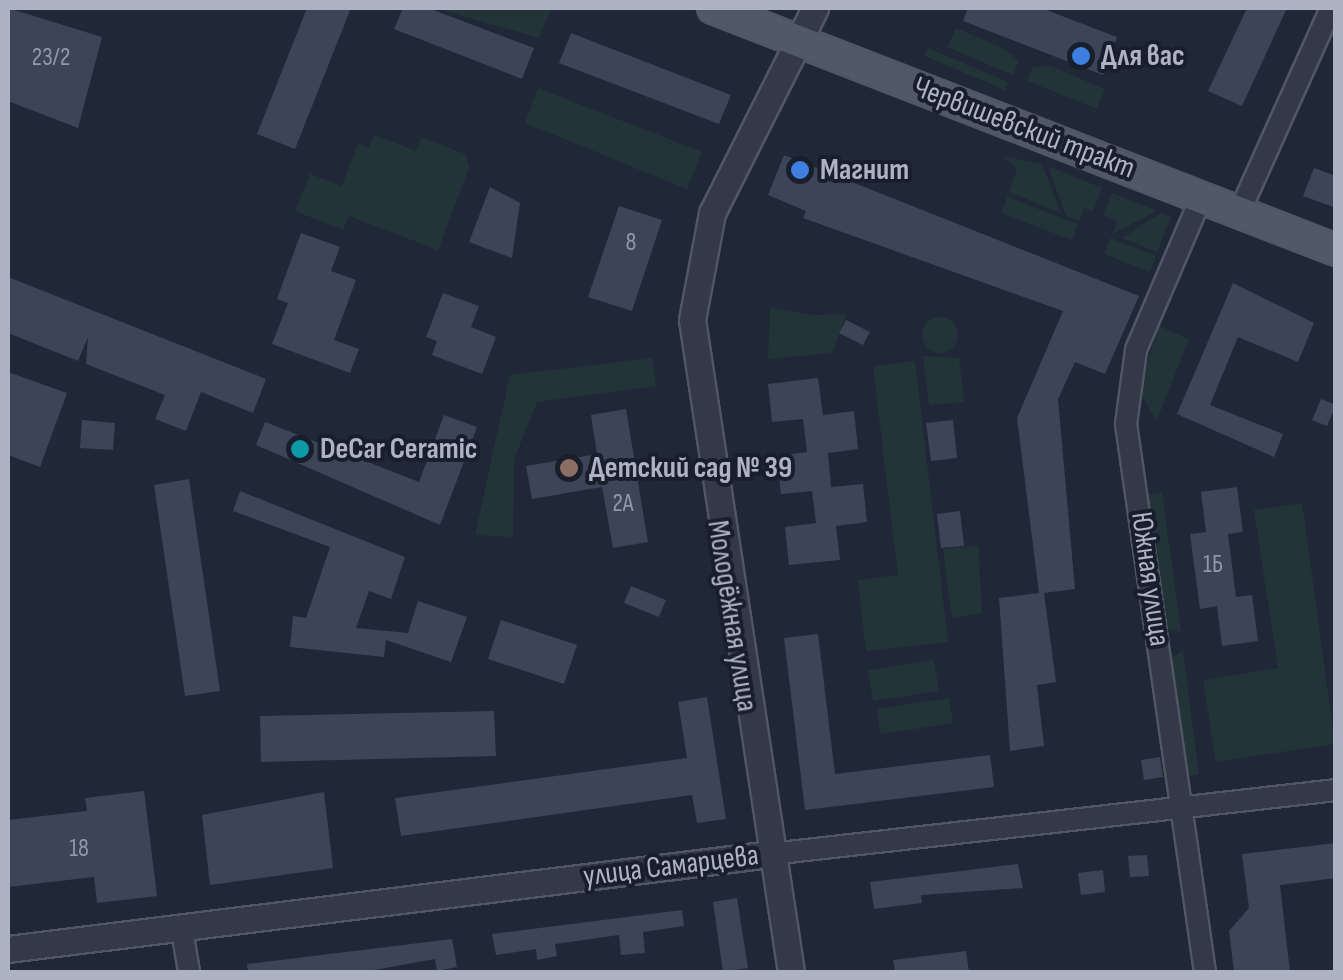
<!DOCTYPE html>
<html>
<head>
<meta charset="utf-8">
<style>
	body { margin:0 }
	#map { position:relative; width:1343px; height:980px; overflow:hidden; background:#202737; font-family:"Sofia Sans Condensed",sans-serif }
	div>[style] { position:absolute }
	.green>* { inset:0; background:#233439 }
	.round { border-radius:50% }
	.building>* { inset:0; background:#3c4457 }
	.roads { filter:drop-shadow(2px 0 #515665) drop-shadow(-2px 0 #515665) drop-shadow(0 2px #515665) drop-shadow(0 -2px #515665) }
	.minor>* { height:20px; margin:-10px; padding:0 10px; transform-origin:10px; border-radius:10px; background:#343947 }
	.tertiary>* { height:25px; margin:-12.5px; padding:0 12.5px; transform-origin:12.5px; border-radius:12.5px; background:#343947 }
	.primary>* { height:30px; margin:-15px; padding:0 15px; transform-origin:15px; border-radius:15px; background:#515867 }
	.dots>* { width:28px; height:28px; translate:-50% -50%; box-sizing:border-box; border:5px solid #191e2c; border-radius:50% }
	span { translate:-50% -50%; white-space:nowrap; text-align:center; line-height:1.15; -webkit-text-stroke:8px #191e2c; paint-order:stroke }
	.number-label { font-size:25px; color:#9297a9 }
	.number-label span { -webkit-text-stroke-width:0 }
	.poi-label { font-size:30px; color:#aeb3c4; font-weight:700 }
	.left { translate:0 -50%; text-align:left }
	.street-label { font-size:30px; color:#aeb3c4 }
	.frame { position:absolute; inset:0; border:10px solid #aeb3c4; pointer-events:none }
</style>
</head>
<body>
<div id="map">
	<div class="green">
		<div style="clip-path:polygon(435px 8px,551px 8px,539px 38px)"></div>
		<div style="clip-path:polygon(956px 28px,1005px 49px,1019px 61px,1013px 75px,947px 47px)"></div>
		<div style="clip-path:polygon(928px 48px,1008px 82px,1005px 90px,925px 56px)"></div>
		<div style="clip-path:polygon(1051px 66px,1105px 89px,1097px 109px,1027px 81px,1033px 67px)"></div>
		<div style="clip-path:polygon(538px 88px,702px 152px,687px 189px,525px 123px)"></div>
		<div style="clip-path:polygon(374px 135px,416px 151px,421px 137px,465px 154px,469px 168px,438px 250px,349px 216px,343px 230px,295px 211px,310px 174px,342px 186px,358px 144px,369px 148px)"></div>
		<div style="clip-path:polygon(1003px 156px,1042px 164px,1061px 213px,1009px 192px,1017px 169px)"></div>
		<div style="clip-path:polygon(1048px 166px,1102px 188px,1093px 211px,1084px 208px,1079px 221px,1066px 216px)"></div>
		<div style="clip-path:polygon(1112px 193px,1157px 211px,1112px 234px,1117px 221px,1103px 215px)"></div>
		<div style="clip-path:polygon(1007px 197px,1078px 224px,1072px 240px,1001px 213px)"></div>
		<div style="clip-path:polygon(1161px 213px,1171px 217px,1157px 252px,1122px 238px)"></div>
		<div style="clip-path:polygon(1110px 238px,1156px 256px,1150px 272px,1104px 254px)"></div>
		<div style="clip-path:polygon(770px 308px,813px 315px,846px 314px,832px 353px,768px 359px)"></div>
		<div class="round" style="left:922px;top:317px;width:36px;height:36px"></div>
		<div style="clip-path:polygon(1159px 326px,1189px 339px,1157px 420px,1138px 391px)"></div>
		<div style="clip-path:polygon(923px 356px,959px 358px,964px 402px,929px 405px)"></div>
		<div style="clip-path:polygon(652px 358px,656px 386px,537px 402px,514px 459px,513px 537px,475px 535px,510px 375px)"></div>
		<div style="clip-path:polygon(915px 361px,948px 642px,866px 651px,858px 580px,898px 575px,873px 366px)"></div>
		<div style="clip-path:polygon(1162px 493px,1181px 632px,1167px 629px,1148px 494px)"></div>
		<div style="clip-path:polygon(1302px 503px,1335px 744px,1216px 762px,1203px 680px,1278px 668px,1254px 510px)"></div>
		<div style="clip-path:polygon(978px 546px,982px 613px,952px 618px,943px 549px)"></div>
		<div style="clip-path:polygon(1183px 651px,1199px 775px,1187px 776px,1171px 658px)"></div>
		<div style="clip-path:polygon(934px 660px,939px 691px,873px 701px,868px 670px)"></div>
		<div style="clip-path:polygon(949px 698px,953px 723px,880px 734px,877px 709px)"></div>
	</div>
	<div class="building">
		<div style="clip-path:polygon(8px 8px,102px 37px,78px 128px,8px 101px)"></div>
		<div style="clip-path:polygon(307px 8px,351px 8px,295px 149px,257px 134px)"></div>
		<div style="clip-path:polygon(403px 8px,428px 8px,534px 48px,522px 79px,394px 29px)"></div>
		<div style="clip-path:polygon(968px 8px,1041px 8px,1117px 37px,1103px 75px,963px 21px)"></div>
		<div style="clip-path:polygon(1247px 8px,1287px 8px,1242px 106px,1208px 91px)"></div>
		<div style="clip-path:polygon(571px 33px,731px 95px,719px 124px,559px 63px)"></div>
		<div style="clip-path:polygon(784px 155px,1139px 296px,1105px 374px,1075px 362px,1058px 399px,1075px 589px,1044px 593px,1056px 682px,1037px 685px,1044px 746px,1010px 751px,999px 598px,1039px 593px,1017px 418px,1063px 311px,803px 218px,806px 211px,768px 195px)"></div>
		<div style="clip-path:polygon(1314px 168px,1336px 176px,1336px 208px,1303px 196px)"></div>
		<div style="clip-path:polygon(490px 187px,520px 203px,512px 258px,469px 242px)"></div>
		<div style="clip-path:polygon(619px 206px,662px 220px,632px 311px,588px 297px)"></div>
		<div style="clip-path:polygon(301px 233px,340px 247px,331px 271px,356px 280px,334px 340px,359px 349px,350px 373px,272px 344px,288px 303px,277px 299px)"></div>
		<div style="clip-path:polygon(8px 277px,266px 379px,253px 413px,201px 392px,186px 431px,155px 419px,165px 395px,86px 364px,88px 337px,78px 361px,8px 333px)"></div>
		<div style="clip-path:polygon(1233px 283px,1314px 323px,1298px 362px,1238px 337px,1210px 405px,1283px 434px,1274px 457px,1177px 414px)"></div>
		<div style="clip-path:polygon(443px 293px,479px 306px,471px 327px,496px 337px,482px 374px,432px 355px,437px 341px,426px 337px)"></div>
		<div style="clip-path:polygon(846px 320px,870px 332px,863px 345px,839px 333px)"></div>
		<div style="clip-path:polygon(8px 372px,67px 393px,40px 467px,8px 455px)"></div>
		<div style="clip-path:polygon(818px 378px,823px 415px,854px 411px,858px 449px,828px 453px,831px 487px,863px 484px,867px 522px,836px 526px,840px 560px,789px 565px,785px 527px,816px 523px,812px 491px,781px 494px,777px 456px,807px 452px,803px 419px,772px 422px,768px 384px)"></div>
		<div style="clip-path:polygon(1321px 399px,1336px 405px,1327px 426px,1312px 420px)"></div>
		<div style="clip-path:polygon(626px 409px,648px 542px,613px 548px,602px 487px,532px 499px,526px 466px,597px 454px,591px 415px)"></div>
		<div style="clip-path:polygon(444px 415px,477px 427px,440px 525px,256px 445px,265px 422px,419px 482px)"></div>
		<div style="clip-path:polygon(82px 420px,115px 423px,113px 450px,80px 448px)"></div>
		<div style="clip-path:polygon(953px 420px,957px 458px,931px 461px,926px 423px)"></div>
		<div style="clip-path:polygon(189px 479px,220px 691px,185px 696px,154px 485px)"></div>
		<div style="clip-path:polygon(1237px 487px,1243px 532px,1228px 534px,1236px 597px,1252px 595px,1258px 641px,1222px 646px,1217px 606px,1200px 609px,1190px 534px,1206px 532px,1201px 492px)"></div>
		<div style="clip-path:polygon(240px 491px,405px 557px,391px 599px,369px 591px,356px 628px,408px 633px,418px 601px,467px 617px,451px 662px,386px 640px,384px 657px,290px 647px,293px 616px,306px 618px,330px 547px,233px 511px)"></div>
		<div style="clip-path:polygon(960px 511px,964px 546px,941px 548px,937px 514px)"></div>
		<div style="clip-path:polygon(631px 586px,666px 600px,659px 617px,624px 603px)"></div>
		<div style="clip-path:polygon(501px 620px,577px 645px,564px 684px,488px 659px)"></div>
		<div style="clip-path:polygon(818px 634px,835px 774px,990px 755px,994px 787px,805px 810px,784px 638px)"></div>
		<div style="clip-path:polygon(707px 697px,726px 819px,697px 823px,692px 795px,401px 836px,395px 798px,687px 758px,678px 702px)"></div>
		<div style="clip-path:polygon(494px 711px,496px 756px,261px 762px,260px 716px)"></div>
		<div style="clip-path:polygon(1160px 757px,1163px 777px,1144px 780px,1141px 760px)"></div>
		<div style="clip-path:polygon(144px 791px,157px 896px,97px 903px,94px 877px,8px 887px,8px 820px,87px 811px,85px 798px)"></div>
		<div style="clip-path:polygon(324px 792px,333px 868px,210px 885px,202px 815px)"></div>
		<div style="clip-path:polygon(1336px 843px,1336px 878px,1280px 885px,1290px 972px,1234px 972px,1229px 931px,1249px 908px,1242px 854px)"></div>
		<div style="clip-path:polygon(1147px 855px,1149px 876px,1130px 877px,1128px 856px)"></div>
		<div style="clip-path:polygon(1018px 864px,1023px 888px,921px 895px,922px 903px,874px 909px,870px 882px)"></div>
		<div style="clip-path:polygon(1103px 870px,1105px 892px,1081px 895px,1078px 873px)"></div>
		<div style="clip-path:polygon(737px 898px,748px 968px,723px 972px,713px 902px)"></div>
		<div style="clip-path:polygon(682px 910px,684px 926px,643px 932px,645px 953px,621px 955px,619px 935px,555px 944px,557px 956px,537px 960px,536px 949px,496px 955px,492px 934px)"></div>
		<div style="clip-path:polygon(452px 939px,457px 967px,437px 971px,435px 959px,369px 971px,248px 972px,247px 964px)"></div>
		<div style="clip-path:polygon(966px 951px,969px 972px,895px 972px,893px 960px)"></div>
	</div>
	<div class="roads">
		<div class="minor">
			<div style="left:1201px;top:198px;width:165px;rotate:113.2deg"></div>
			<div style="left:1136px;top:350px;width:75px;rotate:97.7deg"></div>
			<div style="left:1126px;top:424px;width:554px;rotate:81.8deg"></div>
			<div style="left:1239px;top:213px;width:225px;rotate:-65.8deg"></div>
			<div style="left:771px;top:854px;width:569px;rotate:-6.46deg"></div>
			<div style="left:182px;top:930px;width:43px;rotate:80.5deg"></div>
		</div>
		<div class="tertiary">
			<div style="left:8px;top:949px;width:769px;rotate:-7.1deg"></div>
			<div style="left:791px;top:972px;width:659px;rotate:-98.63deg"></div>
			<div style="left:692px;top:320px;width:109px;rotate:-79.4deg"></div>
			<div style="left:712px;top:213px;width:229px;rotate:-63.3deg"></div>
		</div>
		<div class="primary">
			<div style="left:713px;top:8px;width:668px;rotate:21.23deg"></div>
		</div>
	</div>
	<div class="dots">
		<div style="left:1081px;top:56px;background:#3f7fe0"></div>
		<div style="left:800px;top:170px;background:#3f7fe0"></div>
		<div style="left:300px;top:449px;background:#0f9aa8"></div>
		<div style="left:569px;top:468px;background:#8d6e63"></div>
	</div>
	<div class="number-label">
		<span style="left:51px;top:58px">23/2</span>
		<span style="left:631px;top:243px">8</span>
		<span style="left:623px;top:504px">2А</span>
		<span style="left:1213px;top:565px">1Б</span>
		<span style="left:79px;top:849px">18</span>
	</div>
	<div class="poi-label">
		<span class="left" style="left:1101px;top:56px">Для вас</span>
		<span class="left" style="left:820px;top:170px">Магнит</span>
		<span class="left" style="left:320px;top:449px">DeCar Ceramic</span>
		<span class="left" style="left:589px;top:468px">Детский сад № 39</span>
	</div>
	<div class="street-label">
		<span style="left:1024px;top:128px;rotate:21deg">Червишевский тракт</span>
		<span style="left:1150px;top:579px;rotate:82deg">Южная улица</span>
		<span style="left:732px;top:616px;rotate:81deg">Молодёжная улица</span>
		<span style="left:671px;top:866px;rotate:-7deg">улица Самарцева</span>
	</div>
	<div class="frame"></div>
</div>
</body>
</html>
